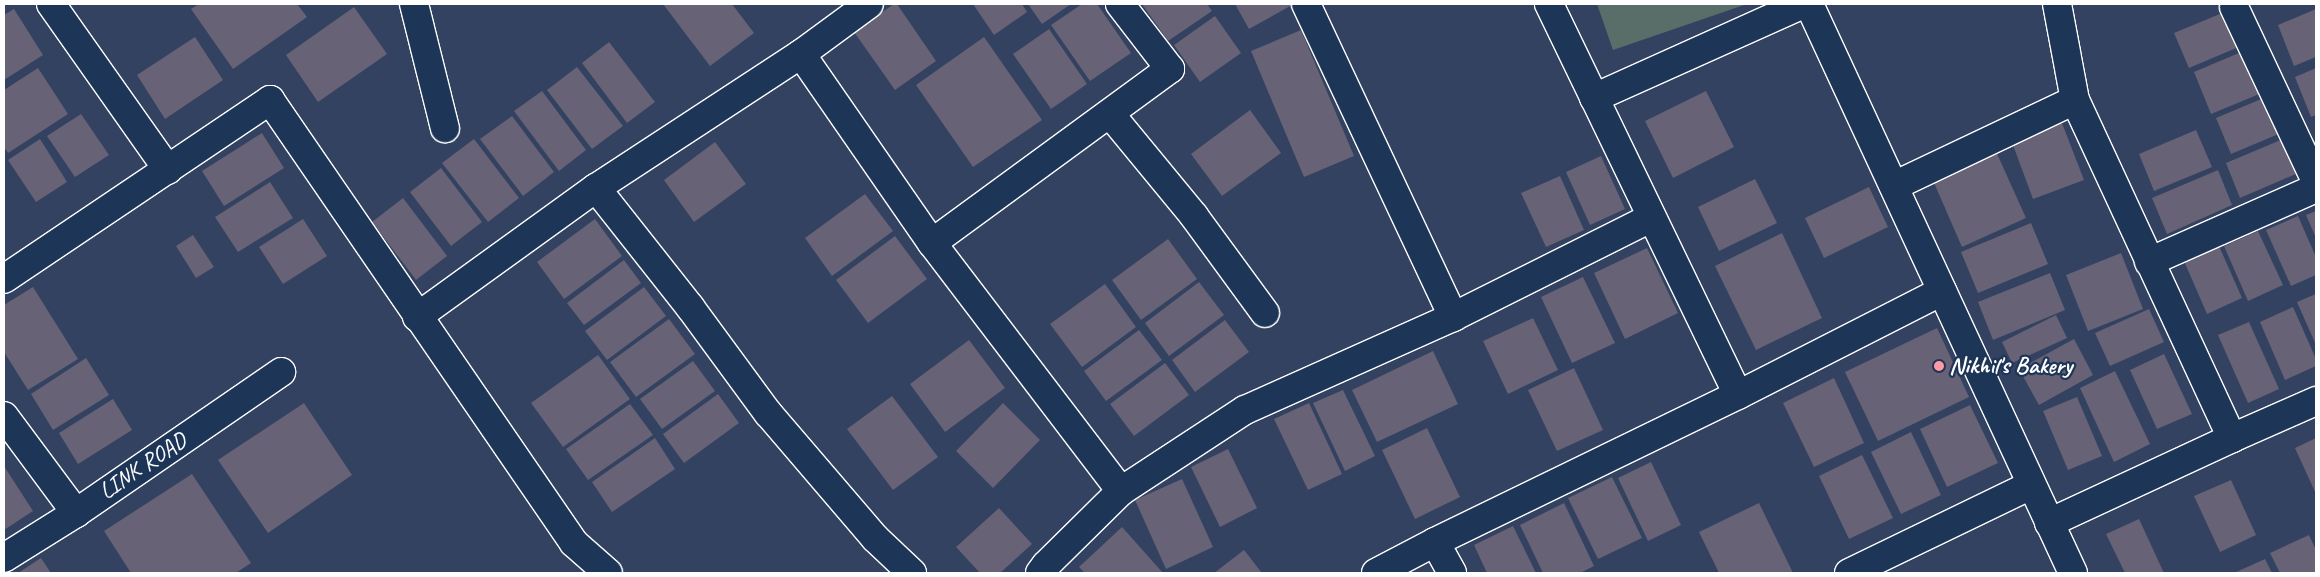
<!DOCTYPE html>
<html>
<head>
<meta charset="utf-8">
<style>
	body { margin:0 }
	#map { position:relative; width:2320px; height:577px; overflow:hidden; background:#334260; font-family:Caveat,sans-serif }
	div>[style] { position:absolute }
	.green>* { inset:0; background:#5a6e69 }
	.building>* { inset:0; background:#676275 }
	.roads { filter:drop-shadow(1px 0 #fff) drop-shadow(-1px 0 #fff) drop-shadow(0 1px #fff) drop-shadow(0 -1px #fff) }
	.minor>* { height:28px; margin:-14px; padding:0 14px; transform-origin:14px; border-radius:14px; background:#1d3557 }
	.tertiary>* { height:28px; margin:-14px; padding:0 14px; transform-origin:14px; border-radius:14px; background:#1d3557 }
	.dots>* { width:14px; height:14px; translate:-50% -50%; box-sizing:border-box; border:2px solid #1d3557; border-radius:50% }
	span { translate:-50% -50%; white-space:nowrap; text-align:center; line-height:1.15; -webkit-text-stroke:4.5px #1d3557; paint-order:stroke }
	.poi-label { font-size:24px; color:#fff; font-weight:700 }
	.left { translate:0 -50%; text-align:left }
	.street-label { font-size:24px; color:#fff }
	.frame { position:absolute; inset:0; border:5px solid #fff; pointer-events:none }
</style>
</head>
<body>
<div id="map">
	<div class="green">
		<div style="clip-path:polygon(1597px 4px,1747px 4px,1613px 50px)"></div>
	</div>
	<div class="building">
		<div style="clip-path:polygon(199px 4px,297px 4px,307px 17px,233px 69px,191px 9px)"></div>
		<div style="clip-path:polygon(663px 4px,732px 4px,754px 33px,710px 66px)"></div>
		<div style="clip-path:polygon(894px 4px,897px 4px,936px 61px,895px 90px,854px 32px)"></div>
		<div style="clip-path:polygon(973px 4px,1022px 4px,1027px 12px,994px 35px)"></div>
		<div style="clip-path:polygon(1028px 4px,1071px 4px,1042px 24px)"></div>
		<div style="clip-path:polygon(1082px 4px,1097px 4px,1131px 53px,1090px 81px,1051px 25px)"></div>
		<div style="clip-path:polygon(1142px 4px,1207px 4px,1212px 11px,1168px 41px)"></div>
		<div style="clip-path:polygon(1235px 4px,1294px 4px,1249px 29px)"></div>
		<div style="clip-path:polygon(354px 7px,387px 54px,318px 102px,286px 55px)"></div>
		<div style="clip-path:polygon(14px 9px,43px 55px,4px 80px,4px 15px)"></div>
		<div style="clip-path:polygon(2316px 9px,2316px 57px,2294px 66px,2278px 25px)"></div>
		<div style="clip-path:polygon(2227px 11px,2241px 46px,2189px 68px,2174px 33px)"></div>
		<div style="clip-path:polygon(1215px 16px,1241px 53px,1200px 82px,1174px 45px)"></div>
		<div style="clip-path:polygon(1049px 29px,1087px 84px,1051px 109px,1013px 54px)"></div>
		<div style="clip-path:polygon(1301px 30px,1354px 156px,1304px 177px,1251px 51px)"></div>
		<div style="clip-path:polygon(195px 37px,223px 80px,165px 119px,137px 75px)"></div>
		<div style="clip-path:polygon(984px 37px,1042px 120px,973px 167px,916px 85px)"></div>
		<div style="clip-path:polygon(609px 42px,655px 102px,627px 123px,582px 63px)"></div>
		<div style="clip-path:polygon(2246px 50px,2264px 92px,2211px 114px,2194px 72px)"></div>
		<div style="clip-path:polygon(577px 67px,623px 126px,592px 149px,547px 90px)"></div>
		<div style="clip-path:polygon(38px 68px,68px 114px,8px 153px,4px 147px,4px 90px)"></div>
		<div style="clip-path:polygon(2316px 68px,2316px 115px,2311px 117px,2295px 77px)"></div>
		<div style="clip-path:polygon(542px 91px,586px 150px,559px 171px,514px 111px)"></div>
		<div style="clip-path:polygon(1706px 91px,1734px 147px,1673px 178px,1645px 121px)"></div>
		<div style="clip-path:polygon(2266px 97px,2281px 133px,2231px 154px,2216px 118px)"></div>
		<div style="clip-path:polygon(1250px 110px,1281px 153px,1222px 196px,1191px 154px)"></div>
		<div style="clip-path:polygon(81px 114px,109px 155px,75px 177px,47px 136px)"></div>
		<div style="clip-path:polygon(512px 116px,554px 172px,523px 196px,480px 139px)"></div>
		<div style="clip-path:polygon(2060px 118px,2084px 180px,2033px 199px,2010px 137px)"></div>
		<div style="clip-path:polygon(2196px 130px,2212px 167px,2154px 191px,2139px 154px)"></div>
		<div style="clip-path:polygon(262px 133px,284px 168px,224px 206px,202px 171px)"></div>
		<div style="clip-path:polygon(40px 139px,67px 182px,36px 202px,8px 160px)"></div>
		<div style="clip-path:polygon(474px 139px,519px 198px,488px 222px,442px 163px)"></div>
		<div style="clip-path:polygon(2283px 139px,2298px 173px,2240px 198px,2226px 163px)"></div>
		<div style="clip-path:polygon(715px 142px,746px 184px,694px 222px,664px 180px)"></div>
		<div style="clip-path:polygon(1994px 147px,2026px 218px,1962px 247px,1931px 176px)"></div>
		<div style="clip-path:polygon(1601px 156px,1625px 209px,1590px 225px,1566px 172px)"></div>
		<div style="clip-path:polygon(441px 168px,482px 222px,451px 246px,410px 192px)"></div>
		<div style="clip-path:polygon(2218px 170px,2232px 205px,2167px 234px,2152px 198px)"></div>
		<div style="clip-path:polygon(1560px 176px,1584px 230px,1546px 247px,1521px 193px)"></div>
		<div style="clip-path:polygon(1755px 179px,1777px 223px,1719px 251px,1698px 207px)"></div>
		<div style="clip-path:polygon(270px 182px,293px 218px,238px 252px,215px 217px)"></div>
		<div style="clip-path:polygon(1869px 187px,1888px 227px,1824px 258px,1805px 218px)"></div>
		<div style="clip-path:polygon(865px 194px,893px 231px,832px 276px,805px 238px)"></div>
		<div style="clip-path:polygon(403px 198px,447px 256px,416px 280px,372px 222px)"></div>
		<div style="clip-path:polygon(2316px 211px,2316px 238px,2306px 215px)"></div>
		<div style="clip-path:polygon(2298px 216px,2316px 257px,2316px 275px,2291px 286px,2266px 230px)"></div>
		<div style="clip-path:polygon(303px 219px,327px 256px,283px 284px,259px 247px)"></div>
		<div style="clip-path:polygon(595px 219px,622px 256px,564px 299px,537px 262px)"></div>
		<div style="clip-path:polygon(2031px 223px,2048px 264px,1978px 293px,1961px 252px)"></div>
		<div style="clip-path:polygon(2258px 231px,2283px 285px,2248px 301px,2224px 246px)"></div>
		<div style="clip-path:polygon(1782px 233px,1822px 318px,1756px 350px,1715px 266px)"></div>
		<div style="clip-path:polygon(193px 235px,214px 267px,196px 278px,176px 246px)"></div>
		<div style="clip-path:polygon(895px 236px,927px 279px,868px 323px,836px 280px)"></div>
		<div style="clip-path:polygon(1168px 239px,1197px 279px,1141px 320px,1112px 280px)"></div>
		<div style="clip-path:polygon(2219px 246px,2242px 298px,2207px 314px,2184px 261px)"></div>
		<div style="clip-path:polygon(1647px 248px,1678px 313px,1625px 339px,1594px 273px)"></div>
		<div style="clip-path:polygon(2121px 253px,2143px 309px,2088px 331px,2066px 275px)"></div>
		<div style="clip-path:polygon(624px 260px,641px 283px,584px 325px,567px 303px)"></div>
		<div style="clip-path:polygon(2050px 273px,2065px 310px,1993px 340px,1978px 302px)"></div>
		<div style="clip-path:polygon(1583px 277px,1615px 343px,1572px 363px,1541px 297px)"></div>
		<div style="clip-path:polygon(1199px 282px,1224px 315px,1169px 356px,1145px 323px)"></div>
		<div style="clip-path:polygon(1105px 284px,1136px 327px,1082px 367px,1050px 324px)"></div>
		<div style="clip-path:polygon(33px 287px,78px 359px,28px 390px,4px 352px,4px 305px)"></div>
		<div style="clip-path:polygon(644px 287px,666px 316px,607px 360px,585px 331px)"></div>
		<div style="clip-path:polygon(2316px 294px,2316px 345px,2297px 302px)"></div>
		<div style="clip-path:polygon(2293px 307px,2316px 359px,2316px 366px,2285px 380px,2260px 322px)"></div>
		<div style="clip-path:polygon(2149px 309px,2164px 342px,2110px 366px,2095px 333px)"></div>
		<div style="clip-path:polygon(2056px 315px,2067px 338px,2012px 363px,2002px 342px)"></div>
		<div style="clip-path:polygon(1533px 318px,1558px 370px,1508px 394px,1483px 341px)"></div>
		<div style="clip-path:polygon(669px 319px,695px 354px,636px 397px,610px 362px)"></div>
		<div style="clip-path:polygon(1225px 320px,1249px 352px,1195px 392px,1172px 360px)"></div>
		<div style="clip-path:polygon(2249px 322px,2279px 389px,2248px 403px,2218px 335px)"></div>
		<div style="clip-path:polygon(1937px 328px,1969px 397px,1878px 441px,1845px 372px)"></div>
		<div style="clip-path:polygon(1139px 330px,1162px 360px,1106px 401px,1084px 371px)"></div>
		<div style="clip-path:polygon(2074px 339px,2093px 375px,2039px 405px,2019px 369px)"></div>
		<div style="clip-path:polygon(969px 340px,1005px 388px,945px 432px,910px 384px)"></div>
		<div style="clip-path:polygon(1433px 351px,1458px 404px,1377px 442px,1352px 390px)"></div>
		<div style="clip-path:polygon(2164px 354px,2192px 414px,2157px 429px,2130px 370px)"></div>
		<div style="clip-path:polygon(598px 355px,630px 399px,563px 447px,531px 403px)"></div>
		<div style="clip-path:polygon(86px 358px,109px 395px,53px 430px,31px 394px)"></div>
		<div style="clip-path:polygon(693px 361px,715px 391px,662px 429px,640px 399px)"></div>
		<div style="clip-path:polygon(1165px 363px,1189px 395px,1134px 436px,1110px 404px)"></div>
		<div style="clip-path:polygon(1574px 368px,1603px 430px,1557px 451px,1528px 390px)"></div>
		<div style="clip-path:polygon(2115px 371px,2150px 444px,2114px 462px,2080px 388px)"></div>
		<div style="clip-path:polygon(1834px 378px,1864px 443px,1814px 467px,1783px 403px)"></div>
		<div style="clip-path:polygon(1343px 390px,1375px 456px,1345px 471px,1313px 403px)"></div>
		<div style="clip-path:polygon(718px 394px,739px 423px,684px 463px,663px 434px)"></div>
		<div style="clip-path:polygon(892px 396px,938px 457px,893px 490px,847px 429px)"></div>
		<div style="clip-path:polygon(2077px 397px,2102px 456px,2068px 470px,2043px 411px)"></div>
		<div style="clip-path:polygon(113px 399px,132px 430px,78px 464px,59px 433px)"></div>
		<div style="clip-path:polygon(304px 403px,352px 475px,268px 533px,218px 460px)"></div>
		<div style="clip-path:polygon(1003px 403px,1040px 440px,993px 488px,956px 451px)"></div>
		<div style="clip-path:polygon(1309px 403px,1342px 474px,1308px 490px,1274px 419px)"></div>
		<div style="clip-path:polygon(630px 404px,653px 435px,588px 480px,566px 449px)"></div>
		<div style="clip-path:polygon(1970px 405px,1998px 463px,1947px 487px,1920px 429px)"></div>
		<div style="clip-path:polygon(1427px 428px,1460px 497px,1415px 519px,1382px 450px)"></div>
		<div style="clip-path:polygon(1911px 432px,1941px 495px,1901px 514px,1871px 452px)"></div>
		<div style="clip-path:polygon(655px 438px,675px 469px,612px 512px,592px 482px)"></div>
		<div style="clip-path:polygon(2316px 438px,2316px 494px,2295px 448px)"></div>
		<div style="clip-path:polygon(1228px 449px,1257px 508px,1220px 527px,1191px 467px)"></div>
		<div style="clip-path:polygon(1862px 455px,1893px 518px,1849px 539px,1819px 476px)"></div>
		<div style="clip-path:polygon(1651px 462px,1681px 525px,1648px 541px,1618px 478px)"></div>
		<div style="clip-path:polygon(4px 466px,33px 511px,4px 530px)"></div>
		<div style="clip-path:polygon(192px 474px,251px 563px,236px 573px,131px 573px,104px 531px)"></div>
		<div style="clip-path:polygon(1612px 477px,1642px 538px,1598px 559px,1568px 498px)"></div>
		<div style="clip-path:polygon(1182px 479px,1213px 547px,1166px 569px,1135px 500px)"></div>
		<div style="clip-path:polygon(2231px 480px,2256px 535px,2220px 552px,2194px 496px)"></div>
		<div style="clip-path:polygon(1564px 503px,1594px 566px,1580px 573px,1543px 573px,1520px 525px)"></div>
		<div style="clip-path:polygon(1759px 503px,1793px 573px,1719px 573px,1699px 532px)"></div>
		<div style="clip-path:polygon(999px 508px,1032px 544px,1000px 573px,980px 573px,956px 547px)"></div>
		<div style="clip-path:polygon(2139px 519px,2164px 573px,2125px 573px,2106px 534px)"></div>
		<div style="clip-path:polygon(1513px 526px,1536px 573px,1487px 573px,1474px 545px)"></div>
		<div style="clip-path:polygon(1122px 527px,1163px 573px,1085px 573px,1079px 567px)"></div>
		<div style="clip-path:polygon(2309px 535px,2316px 550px,2316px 573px,2280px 573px,2270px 553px)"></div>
		<div style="clip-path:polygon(1244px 550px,1262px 573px,1214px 573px)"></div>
		<div style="clip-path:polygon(41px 558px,51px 573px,18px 573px)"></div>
		<div style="clip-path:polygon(2265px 559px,2272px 573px,2234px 573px)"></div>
	</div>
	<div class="roads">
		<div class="minor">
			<div style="left:51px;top:4px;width:203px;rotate:54.8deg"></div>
			<div style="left:414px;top:4px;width:128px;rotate:76deg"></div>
			<div style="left:1306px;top:4px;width:346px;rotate:64.8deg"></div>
			<div style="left:1549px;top:4px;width:434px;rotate:64.2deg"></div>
			<div style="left:2057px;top:4px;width:98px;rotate:79.4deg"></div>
			<div style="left:2075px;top:100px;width:373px;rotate:65.1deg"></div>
			<div style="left:2234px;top:7px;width:192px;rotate:64.8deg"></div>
			<div style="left:801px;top:54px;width:230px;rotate:55.3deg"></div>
			<div style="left:932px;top:243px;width:312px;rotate:52.7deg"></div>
			<div style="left:1594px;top:98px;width:229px;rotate:-24.2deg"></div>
			<div style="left:1110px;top:114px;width:132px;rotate:50.5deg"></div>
			<div style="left:1194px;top:216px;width:120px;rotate:53.8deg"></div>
			<div style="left:1894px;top:186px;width:200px;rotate:-25.4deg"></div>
			<div style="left:596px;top:188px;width:152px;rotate:51.7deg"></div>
			<div style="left:690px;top:307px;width:132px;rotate:53.7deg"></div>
			<div style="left:768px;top:413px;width:165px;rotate:49.4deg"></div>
			<div style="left:875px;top:538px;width:51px;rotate:43.4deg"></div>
			<div style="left:932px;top:243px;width:295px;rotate:-36.2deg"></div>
			<div style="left:1170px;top:69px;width:82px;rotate:-127.6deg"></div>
			<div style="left:2149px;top:262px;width:183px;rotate:-23.9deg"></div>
			<div style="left:4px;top:279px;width:321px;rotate:-33.9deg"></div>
			<div style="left:270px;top:100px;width:537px;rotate:55.54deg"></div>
			<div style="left:574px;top:543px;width:45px;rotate:41.4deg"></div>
			<div style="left:417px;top:317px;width:221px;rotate:-35.8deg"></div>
			<div style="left:596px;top:188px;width:245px;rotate:-33.2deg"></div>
			<div style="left:801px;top:54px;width:84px;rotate:-36.3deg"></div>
			<div style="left:4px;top:416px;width:121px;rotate:53.4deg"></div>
			<div style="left:2049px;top:523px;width:202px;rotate:-24.9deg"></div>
			<div style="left:2232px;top:438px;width:92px;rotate:-23.8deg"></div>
			<div style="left:1435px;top:542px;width:35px;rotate:61deg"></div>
			<div style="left:4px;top:558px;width:85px;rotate:-32deg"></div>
			<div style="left:76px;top:513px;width:249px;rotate:-34.5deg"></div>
			<div style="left:1040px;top:573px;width:10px;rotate:-53deg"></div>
			<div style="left:1046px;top:565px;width:105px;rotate:-44.6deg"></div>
			<div style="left:1121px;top:491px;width:148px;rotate:-33.2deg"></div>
			<div style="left:1245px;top:410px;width:228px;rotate:-24.1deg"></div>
			<div style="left:1453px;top:317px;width:221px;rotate:-26.6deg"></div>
			<div style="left:1376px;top:573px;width:67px;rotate:-27.7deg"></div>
			<div style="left:1435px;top:542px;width:337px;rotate:-25.9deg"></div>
			<div style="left:1738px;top:395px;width:229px;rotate:-27deg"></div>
			<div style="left:1849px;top:573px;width:202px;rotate:-25.8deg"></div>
		</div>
		<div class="tertiary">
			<div style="left:1809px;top:4px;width:627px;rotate:65.11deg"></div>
		</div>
	</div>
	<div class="dots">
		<div style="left:1939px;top:366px;background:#ff9aa2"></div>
	</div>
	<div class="poi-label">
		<span class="left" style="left:1949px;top:366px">Nikhil's Bakery</span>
	</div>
	<div class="street-label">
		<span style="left:143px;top:466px;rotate:-34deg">LINK ROAD</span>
	</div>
	<div class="frame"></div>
</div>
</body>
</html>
